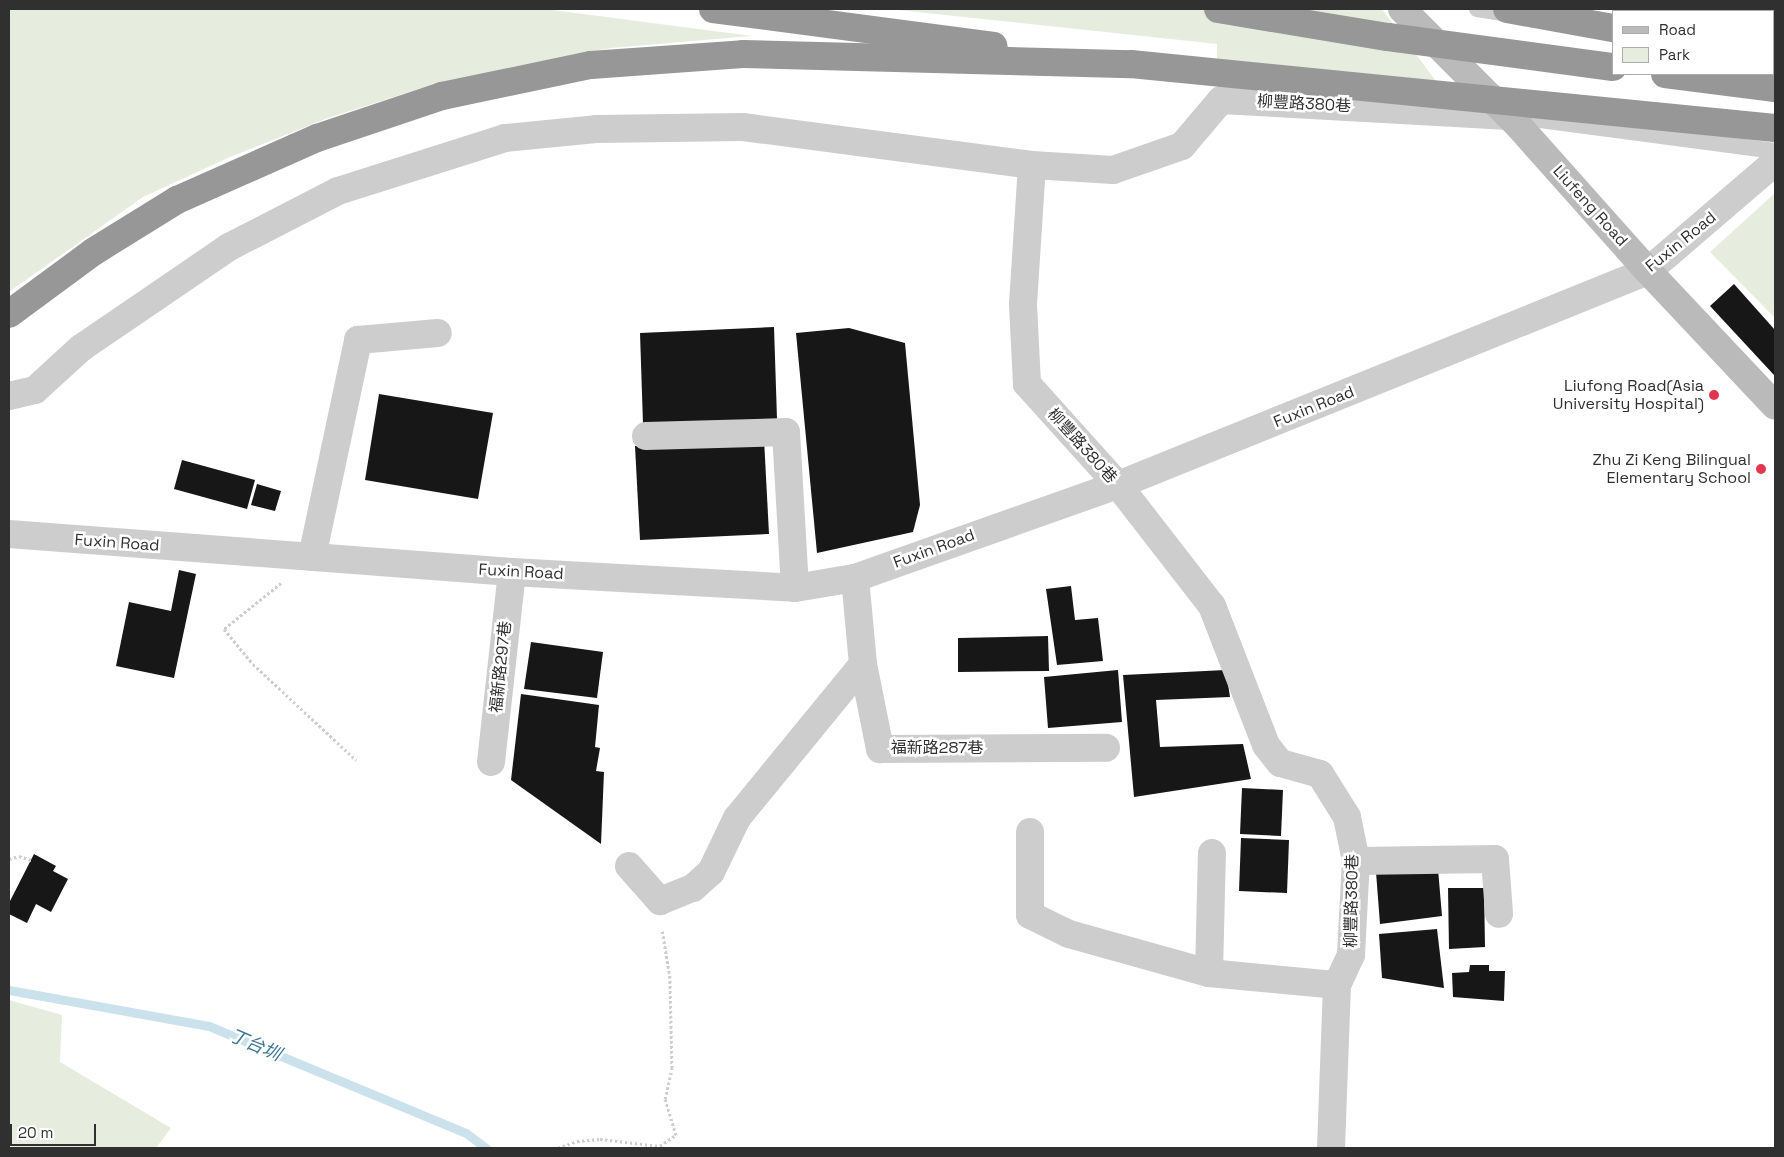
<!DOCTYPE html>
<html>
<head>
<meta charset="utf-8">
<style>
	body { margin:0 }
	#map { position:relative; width:1784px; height:1157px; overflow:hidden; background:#fff; font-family:"Space Grotesk","Noto Sans TC",sans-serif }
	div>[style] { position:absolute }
	.green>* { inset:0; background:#e7edde }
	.stream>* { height:9px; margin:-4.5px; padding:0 4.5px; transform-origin:4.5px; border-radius:4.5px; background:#cbe2ec }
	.building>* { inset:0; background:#171717 }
	.path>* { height:3px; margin-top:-1.5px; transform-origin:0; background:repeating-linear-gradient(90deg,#cdcdcd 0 2.5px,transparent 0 5px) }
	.lane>* { height:16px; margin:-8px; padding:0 8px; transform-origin:8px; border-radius:8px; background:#cdcdcd }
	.street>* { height:28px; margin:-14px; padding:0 14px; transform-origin:14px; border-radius:14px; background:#cdcdcd }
	.secondary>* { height:28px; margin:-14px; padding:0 14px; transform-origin:14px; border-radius:14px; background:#bababa }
	.highway>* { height:28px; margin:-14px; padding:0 14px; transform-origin:14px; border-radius:14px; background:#979797 }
	.highway-bridge>* { height:28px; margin:-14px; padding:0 14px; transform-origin:14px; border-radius:14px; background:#979797 }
	.dots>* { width:14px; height:14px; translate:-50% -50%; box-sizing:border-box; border:2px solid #fff; border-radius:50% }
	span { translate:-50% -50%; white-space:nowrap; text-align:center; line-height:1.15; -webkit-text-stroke:5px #fff; paint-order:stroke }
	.street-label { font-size:16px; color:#303030 }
	.poi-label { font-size:16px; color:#303030 }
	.right { translate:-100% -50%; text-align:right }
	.water-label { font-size:18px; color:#3e7892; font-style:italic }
	.frame { position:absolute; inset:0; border:10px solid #303030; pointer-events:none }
	.legend { position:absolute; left:1612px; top:10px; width:162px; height:65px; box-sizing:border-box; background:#fff; border:1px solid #acacac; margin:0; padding:6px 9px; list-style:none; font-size:15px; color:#303030 }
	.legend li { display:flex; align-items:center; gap:10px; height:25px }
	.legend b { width:25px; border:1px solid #acacac }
	.scale { position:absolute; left:10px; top:1124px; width:86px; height:22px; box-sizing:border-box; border:2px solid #303030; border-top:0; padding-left:6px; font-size:15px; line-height:18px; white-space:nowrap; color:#303030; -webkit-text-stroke:4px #fff; paint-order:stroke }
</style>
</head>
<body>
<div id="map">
	<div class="green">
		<div style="clip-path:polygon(9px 9px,545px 9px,752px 36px,611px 48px,512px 67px,425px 87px,328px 118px,230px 157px,143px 197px,9px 292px)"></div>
		<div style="clip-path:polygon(889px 9px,1382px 9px,1454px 105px,1217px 87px,1217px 44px)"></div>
		<div style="clip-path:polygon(1775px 193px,1775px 318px,1710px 252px)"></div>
		<div style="clip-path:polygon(9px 1000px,62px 1015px,60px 1062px,171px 1128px,156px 1148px,9px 1148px)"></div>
	</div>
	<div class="stream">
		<div style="left:9px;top:990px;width:203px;rotate:10.2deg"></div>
		<div style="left:209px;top:1026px;width:278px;rotate:22.6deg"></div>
		<div style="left:466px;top:1133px;width:25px;rotate:37deg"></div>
	</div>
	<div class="building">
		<div style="clip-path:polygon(1734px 284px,1775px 330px,1774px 375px,1710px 306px)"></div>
		<div style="clip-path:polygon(774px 327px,777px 419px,643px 424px,640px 333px)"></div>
		<div style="clip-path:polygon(849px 328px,905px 343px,920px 505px,913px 532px,817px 553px,796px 333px)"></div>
		<div style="clip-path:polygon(379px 394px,493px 413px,478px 499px,365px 480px)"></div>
		<div style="clip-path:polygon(764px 439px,769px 534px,640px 540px,635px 446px)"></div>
		<div style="clip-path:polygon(182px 460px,255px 480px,247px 509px,174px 489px)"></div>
		<div style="clip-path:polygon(257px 484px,281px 491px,275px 511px,251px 505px)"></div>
		<div style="clip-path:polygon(179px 570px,196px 574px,174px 678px,116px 666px,129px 602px,171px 611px)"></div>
		<div style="clip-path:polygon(1071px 586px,1075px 620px,1098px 618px,1103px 661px,1057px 665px,1046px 589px)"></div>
		<div style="clip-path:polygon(1048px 636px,1049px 671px,958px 672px,958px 638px)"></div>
		<div style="clip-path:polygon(531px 642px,603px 652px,597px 698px,524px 689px)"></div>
		<div style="clip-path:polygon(1118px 670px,1122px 722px,1048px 728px,1044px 677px)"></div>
		<div style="clip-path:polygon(1226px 670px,1230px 697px,1156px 700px,1160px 747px,1243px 744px,1251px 779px,1134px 797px,1123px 675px)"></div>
		<div style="clip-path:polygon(521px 694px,599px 705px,595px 747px,600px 748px,596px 771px,604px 772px,601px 844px,511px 780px)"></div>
		<div style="clip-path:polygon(1242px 788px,1283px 790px,1281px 836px,1240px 834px)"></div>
		<div style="clip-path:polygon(1241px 838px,1289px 840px,1287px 893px,1239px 891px)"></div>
		<div style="clip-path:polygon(34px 854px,56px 866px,53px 871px,68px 879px,51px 912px,36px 904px,27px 923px,9px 914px,9px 903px)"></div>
		<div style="clip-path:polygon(1438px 869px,1442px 916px,1380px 924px,1376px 872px)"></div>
		<div style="clip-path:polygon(1448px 888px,1484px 888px,1485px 947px,1449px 949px)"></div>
		<div style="clip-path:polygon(1437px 929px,1444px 988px,1382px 978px,1379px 934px)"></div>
		<div style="clip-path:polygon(1470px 965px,1489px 965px,1489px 971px,1505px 971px,1504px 1001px,1453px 997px,1452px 973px,1469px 972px)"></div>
	</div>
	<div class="path">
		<div style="left:281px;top:583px;width:73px;rotate:141.1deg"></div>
		<div style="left:224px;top:629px;width:45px;rotate:50.4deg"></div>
		<div style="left:253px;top:664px;width:141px;rotate:43deg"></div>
		<div style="left:9px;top:859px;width:10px;rotate:-17deg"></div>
		<div style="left:19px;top:856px;width:13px;rotate:18deg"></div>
		<div style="left:558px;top:1148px;width:20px;rotate:-20deg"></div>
		<div style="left:577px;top:1141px;width:23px;rotate:-5deg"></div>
		<div style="left:600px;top:1139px;width:60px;rotate:6.7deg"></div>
		<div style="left:660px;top:1146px;width:19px;rotate:-35deg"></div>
		<div style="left:676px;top:1135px;width:38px;rotate:-107deg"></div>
		<div style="left:665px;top:1099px;width:32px;rotate:-77deg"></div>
		<div style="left:672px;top:1068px;width:90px;rotate:-91.3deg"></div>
		<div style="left:670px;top:978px;width:50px;rotate:-99.3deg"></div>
	</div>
	<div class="lane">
		<div style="left:1477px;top:9px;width:37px;rotate:9deg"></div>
		<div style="left:1509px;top:116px;width:268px;rotate:7.5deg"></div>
	</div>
	<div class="street">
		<div style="left:9px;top:396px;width:27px;rotate:-13deg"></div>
		<div style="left:35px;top:390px;width:62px;rotate:-42.4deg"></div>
		<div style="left:81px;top:348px;width:179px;rotate:-34.3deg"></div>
		<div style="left:229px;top:247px;width:123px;rotate:-27.2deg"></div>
		<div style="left:338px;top:191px;width:175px;rotate:-17.6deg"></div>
		<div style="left:505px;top:138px;width:91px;rotate:-5.6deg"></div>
		<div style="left:596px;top:129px;width:147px;rotate:-0.8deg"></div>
		<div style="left:743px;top:127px;width:291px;rotate:7.5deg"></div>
		<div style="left:646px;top:436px;width:140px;rotate:-1.6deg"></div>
		<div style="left:786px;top:432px;width:156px;rotate:86.7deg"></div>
		<div style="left:9px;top:534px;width:504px;rotate:4.32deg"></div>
		<div style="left:512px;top:572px;width:283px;rotate:3.2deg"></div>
		<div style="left:795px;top:588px;width:61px;rotate:-9.5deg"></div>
		<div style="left:855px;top:578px;width:279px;rotate:-19.5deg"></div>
		<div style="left:1118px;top:485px;width:572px;rotate:-21.99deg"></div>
		<div style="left:1648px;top:271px;width:167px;rotate:-40.6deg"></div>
		<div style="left:312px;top:557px;width:222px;rotate:-78deg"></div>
		<div style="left:358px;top:340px;width:80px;rotate:-5deg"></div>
		<div style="left:855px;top:578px;width:86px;rotate:84.7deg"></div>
		<div style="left:863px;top:664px;width:87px;rotate:78.7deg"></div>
		<div style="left:880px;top:749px;width:226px;rotate:-0.3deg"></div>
		<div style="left:491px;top:762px;width:191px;rotate:-83.7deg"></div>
		<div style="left:1030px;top:832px;width:83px;rotate:90deg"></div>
		<div style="left:1030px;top:915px;width:43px;rotate:26deg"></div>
		<div style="left:1069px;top:934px;width:145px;rotate:15.6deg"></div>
		<div style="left:1209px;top:973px;width:129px;rotate:5.4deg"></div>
		<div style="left:1356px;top:861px;width:139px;rotate:-0.8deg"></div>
		<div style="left:1495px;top:859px;width:55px;rotate:85.8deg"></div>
		<div style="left:629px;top:866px;width:47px;rotate:48.5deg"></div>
		<div style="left:660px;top:901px;width:35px;rotate:-22deg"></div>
		<div style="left:693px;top:888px;width:24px;rotate:-42deg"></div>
		<div style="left:711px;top:872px;width:60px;rotate:-64.3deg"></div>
		<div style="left:737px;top:818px;width:199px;rotate:-50.7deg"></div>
		<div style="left:1209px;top:973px;width:120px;rotate:-88.6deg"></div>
		<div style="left:1331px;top:1148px;width:163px;rotate:-87.9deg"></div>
		<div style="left:1337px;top:985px;width:33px;rotate:-65deg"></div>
		<div style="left:1351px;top:955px;width:94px;rotate:-87deg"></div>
		<div style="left:1356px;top:861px;width:45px;rotate:-101.6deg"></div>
		<div style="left:1347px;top:817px;width:51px;rotate:-122.1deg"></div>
		<div style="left:1320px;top:774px;width:41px;rotate:-164.6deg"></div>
		<div style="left:1280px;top:763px;width:23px;rotate:-128deg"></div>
		<div style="left:1266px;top:745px;width:149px;rotate:-111.2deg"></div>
		<div style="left:1212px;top:606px;width:153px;rotate:-127.8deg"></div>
		<div style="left:1118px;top:485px;width:136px;rotate:-132deg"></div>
		<div style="left:1027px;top:384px;width:80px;rotate:-92.9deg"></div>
		<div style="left:1023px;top:304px;width:139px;rotate:-86.3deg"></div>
		<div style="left:1032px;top:165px;width:81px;rotate:3.5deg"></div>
		<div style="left:1113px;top:170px;width:73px;rotate:-19.2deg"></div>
		<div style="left:1182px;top:146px;width:60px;rotate:-49.7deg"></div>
		<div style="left:1221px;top:100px;width:288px;rotate:3.2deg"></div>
	</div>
	<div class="secondary">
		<div style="left:1402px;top:9px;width:163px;rotate:45deg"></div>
		<div style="left:1517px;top:124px;width:197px;rotate:48.3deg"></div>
		<div style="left:1648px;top:271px;width:185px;rotate:46.7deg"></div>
	</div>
	<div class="highway">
		<div style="left:713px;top:9px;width:283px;rotate:7.5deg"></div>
		<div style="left:1218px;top:9px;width:172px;rotate:9.4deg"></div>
		<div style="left:1507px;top:9px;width:108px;rotate:10.2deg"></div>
		<div style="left:1773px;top:56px;width:2px;rotate:27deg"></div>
		<div style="left:1665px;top:74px;width:111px;rotate:7.3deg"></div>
		<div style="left:9px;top:314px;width:104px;rotate:-36.4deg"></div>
		<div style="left:93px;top:252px;width:99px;rotate:-31.8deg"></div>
		<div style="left:177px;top:200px;width:153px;rotate:-23.9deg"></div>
		<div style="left:317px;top:138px;width:132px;rotate:-18.6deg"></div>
		<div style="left:442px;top:96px;width:152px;rotate:-11.8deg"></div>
		<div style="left:591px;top:65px;width:152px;rotate:-4.1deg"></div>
		<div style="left:743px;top:54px;width:388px;rotate:1.5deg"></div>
	</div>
	<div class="highway-bridge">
		<div style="left:1388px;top:37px;width:227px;rotate:7.6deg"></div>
		<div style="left:1131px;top:64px;width:647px;rotate:5.68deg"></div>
	</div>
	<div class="dots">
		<div style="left:1714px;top:395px;background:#e4354f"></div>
		<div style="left:1761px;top:469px;background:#e4354f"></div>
	</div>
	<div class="street-label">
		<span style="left:1304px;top:104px;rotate:3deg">柳豐路380巷</span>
		<span style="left:1590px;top:206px;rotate:48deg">Liufeng Road</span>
		<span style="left:1681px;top:242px;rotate:-39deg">Fuxin Road</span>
		<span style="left:1314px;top:407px;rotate:-22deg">Fuxin Road</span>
		<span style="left:1082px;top:446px;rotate:48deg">柳豐路380巷</span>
		<span style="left:117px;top:543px;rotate:4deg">Fuxin Road</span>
		<span style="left:934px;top:549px;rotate:-20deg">Fuxin Road</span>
		<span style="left:521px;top:572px;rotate:3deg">Fuxin Road</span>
		<span style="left:501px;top:667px;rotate:-84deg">福新路297巷</span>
		<span style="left:937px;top:748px">福新路287巷</span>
		<span style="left:1352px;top:901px;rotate:-89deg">柳豐路380巷</span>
	</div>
	<div class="poi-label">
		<span class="right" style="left:1704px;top:395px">Liufong Road(Asia<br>University Hospital)</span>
		<span class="right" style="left:1751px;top:469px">Zhu Zi Keng Bilingual<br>Elementary School</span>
	</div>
	<div class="water-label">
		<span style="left:255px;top:1045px;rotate:23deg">丁台圳</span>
	</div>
	<div class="frame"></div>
	<ul class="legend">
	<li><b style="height:6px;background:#bababa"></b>Road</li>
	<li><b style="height:14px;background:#e7edde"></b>Park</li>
	</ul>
	<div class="scale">20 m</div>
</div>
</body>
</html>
